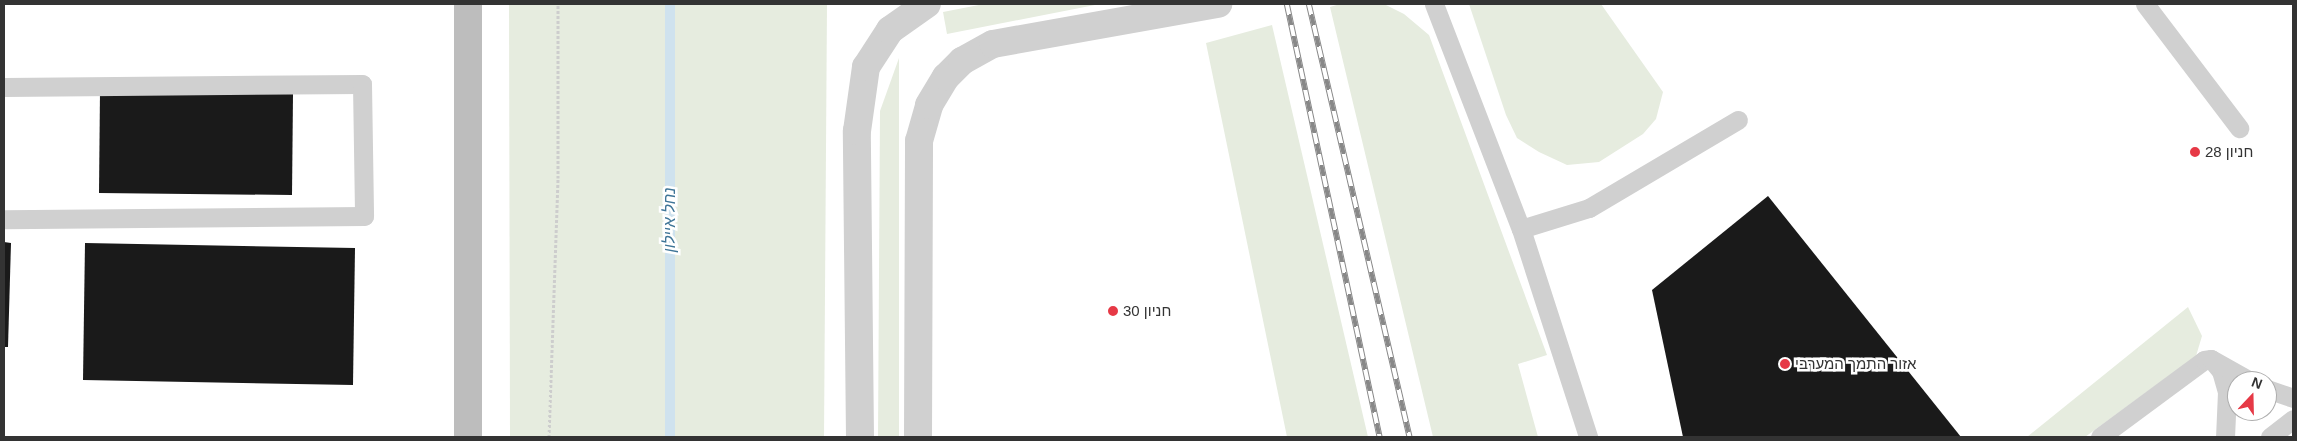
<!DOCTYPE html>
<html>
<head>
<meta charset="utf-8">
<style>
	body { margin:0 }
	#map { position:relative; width:2297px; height:441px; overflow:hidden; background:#fff; font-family:Arial,"Noto Sans Hebrew",sans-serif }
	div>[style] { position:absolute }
	.green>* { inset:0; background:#e6ecdf }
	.stream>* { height:10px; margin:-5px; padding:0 5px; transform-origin:5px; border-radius:5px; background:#cfe2ee }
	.building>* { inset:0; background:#1a1a1a }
	.path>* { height:3px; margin-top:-1.5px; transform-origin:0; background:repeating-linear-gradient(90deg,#cdcdcd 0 2.5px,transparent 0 5px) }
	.service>* { height:19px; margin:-9.5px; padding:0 9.5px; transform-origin:9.5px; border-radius:9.5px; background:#d0d0d0 }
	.minor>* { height:28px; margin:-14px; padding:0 14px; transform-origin:14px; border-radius:14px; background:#d0d0d0 }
	.secondary>* { height:28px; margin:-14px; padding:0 14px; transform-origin:14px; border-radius:14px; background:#bdbdbd }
	.rail>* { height:5.5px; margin-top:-2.75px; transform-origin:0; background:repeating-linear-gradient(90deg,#fff 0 11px,#888 0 22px); box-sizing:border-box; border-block:1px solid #888 }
	.dots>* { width:14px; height:14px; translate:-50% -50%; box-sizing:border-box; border:2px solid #fff; border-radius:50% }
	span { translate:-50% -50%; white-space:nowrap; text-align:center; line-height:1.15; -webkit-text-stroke:5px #fff; paint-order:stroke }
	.poi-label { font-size:15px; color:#333 }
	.left { translate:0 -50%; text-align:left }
	.water-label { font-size:16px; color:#3f7597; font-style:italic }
	.frame { position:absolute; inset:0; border:5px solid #333; pointer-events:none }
	.north { position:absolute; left:2227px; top:371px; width:50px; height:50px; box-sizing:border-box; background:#fff; border:1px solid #adadad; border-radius:50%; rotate:21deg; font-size:14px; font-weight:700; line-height:20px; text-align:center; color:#333 }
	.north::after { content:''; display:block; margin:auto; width:18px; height:22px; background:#e63946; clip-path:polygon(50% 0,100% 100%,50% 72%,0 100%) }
</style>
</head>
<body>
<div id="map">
	<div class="green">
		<div style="clip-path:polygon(509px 4px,827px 4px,824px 437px,510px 437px)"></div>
		<div style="clip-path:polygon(984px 4px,1100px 4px,947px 34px,943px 12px)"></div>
		<div style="clip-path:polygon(1340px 4px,1384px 4px,1404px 14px,1429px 35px,1547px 355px,1518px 364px,1538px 437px,1433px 437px,1330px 7px)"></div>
		<div style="clip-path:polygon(1469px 4px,1601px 4px,1663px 92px,1656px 119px,1643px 134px,1599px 162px,1567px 165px,1539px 152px,1517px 138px,1506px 115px)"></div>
		<div style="clip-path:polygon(1272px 25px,1368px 437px,1287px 437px,1206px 43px)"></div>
		<div style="clip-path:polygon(899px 58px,899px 437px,878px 437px,880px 111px)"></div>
		<div style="clip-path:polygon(2188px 307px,2202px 336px,2196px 356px,2085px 437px,2027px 437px)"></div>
	</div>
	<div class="stream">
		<div style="left:670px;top:437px;width:433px;rotate:-90deg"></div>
	</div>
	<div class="building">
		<div style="clip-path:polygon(100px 91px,293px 94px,292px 195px,99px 193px)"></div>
		<div style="clip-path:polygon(1768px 196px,1961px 437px,1683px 437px,1652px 290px)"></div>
		<div style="clip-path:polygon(4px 242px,11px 243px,8px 347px,4px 347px)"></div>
		<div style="clip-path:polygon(85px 243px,355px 248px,353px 385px,83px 380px)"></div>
	</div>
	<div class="path">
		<div style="left:549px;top:437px;width:259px;rotate:-88deg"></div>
		<div style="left:558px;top:178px;width:174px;rotate:-90deg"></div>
	</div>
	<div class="service">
		<div style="left:1434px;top:4px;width:241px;rotate:68.9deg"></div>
		<div style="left:1521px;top:229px;width:219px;rotate:72.1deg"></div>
		<div style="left:2145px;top:4px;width:156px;rotate:52.8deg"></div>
		<div style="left:4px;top:87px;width:358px;rotate:-0.5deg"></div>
		<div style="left:362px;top:84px;width:132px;rotate:89.1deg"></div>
		<div style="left:364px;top:216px;width:360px;rotate:179.5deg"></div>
		<div style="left:1521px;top:229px;width:71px;rotate:-17.2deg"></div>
		<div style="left:1589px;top:208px;width:173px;rotate:-30.6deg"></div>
		<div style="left:2212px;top:360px;width:14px;rotate:51deg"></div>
		<div style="left:2221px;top:371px;width:22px;rotate:74deg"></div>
		<div style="left:2227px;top:392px;width:45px;rotate:92.5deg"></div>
		<div style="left:2267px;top:389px;width:28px;rotate:19deg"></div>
		<div style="left:2100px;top:437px;width:129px;rotate:-36.5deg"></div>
		<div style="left:2204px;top:360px;width:7px;rotate:-8deg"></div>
		<div style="left:2211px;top:359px;width:45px;rotate:29.4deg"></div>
		<div style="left:2270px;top:437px;width:29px;rotate:-38deg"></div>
	</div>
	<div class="minor">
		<div style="left:860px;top:437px;width:306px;rotate:-90.6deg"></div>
		<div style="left:857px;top:131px;width:65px;rotate:-82deg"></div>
		<div style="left:866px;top:67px;width:44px;rotate:-57deg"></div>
		<div style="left:890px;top:30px;width:45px;rotate:-35.1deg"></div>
		<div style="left:918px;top:437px;width:296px;rotate:-89.8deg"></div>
		<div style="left:919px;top:141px;width:37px;rotate:-74deg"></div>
		<div style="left:929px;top:105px;width:33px;rotate:-59deg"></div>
		<div style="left:946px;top:77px;width:23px;rotate:-45deg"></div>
		<div style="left:962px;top:61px;width:35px;rotate:-29deg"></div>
		<div style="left:993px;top:44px;width:229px;rotate:-10.1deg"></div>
	</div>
	<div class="secondary">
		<div style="left:468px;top:437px;width:433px;rotate:-90deg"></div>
	</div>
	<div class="rail">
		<div style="left:1287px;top:4px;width:443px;rotate:77.9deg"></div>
		<div style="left:1309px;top:4px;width:445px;rotate:76.9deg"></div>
	</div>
	<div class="dots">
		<div style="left:2195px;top:152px;background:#e63946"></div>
		<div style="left:1113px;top:311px;background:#e63946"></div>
		<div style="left:1785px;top:364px;background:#e63946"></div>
	</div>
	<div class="poi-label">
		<span class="left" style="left:2205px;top:152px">חניון 28</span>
		<span class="left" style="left:1123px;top:311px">חניון 30</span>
		<span class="left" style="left:1795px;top:364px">אזור התמך המערבי</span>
	</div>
	<div class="water-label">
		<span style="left:670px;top:220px;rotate:-90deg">נחל איילון</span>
	</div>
	<div class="frame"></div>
	<div class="north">N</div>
</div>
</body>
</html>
